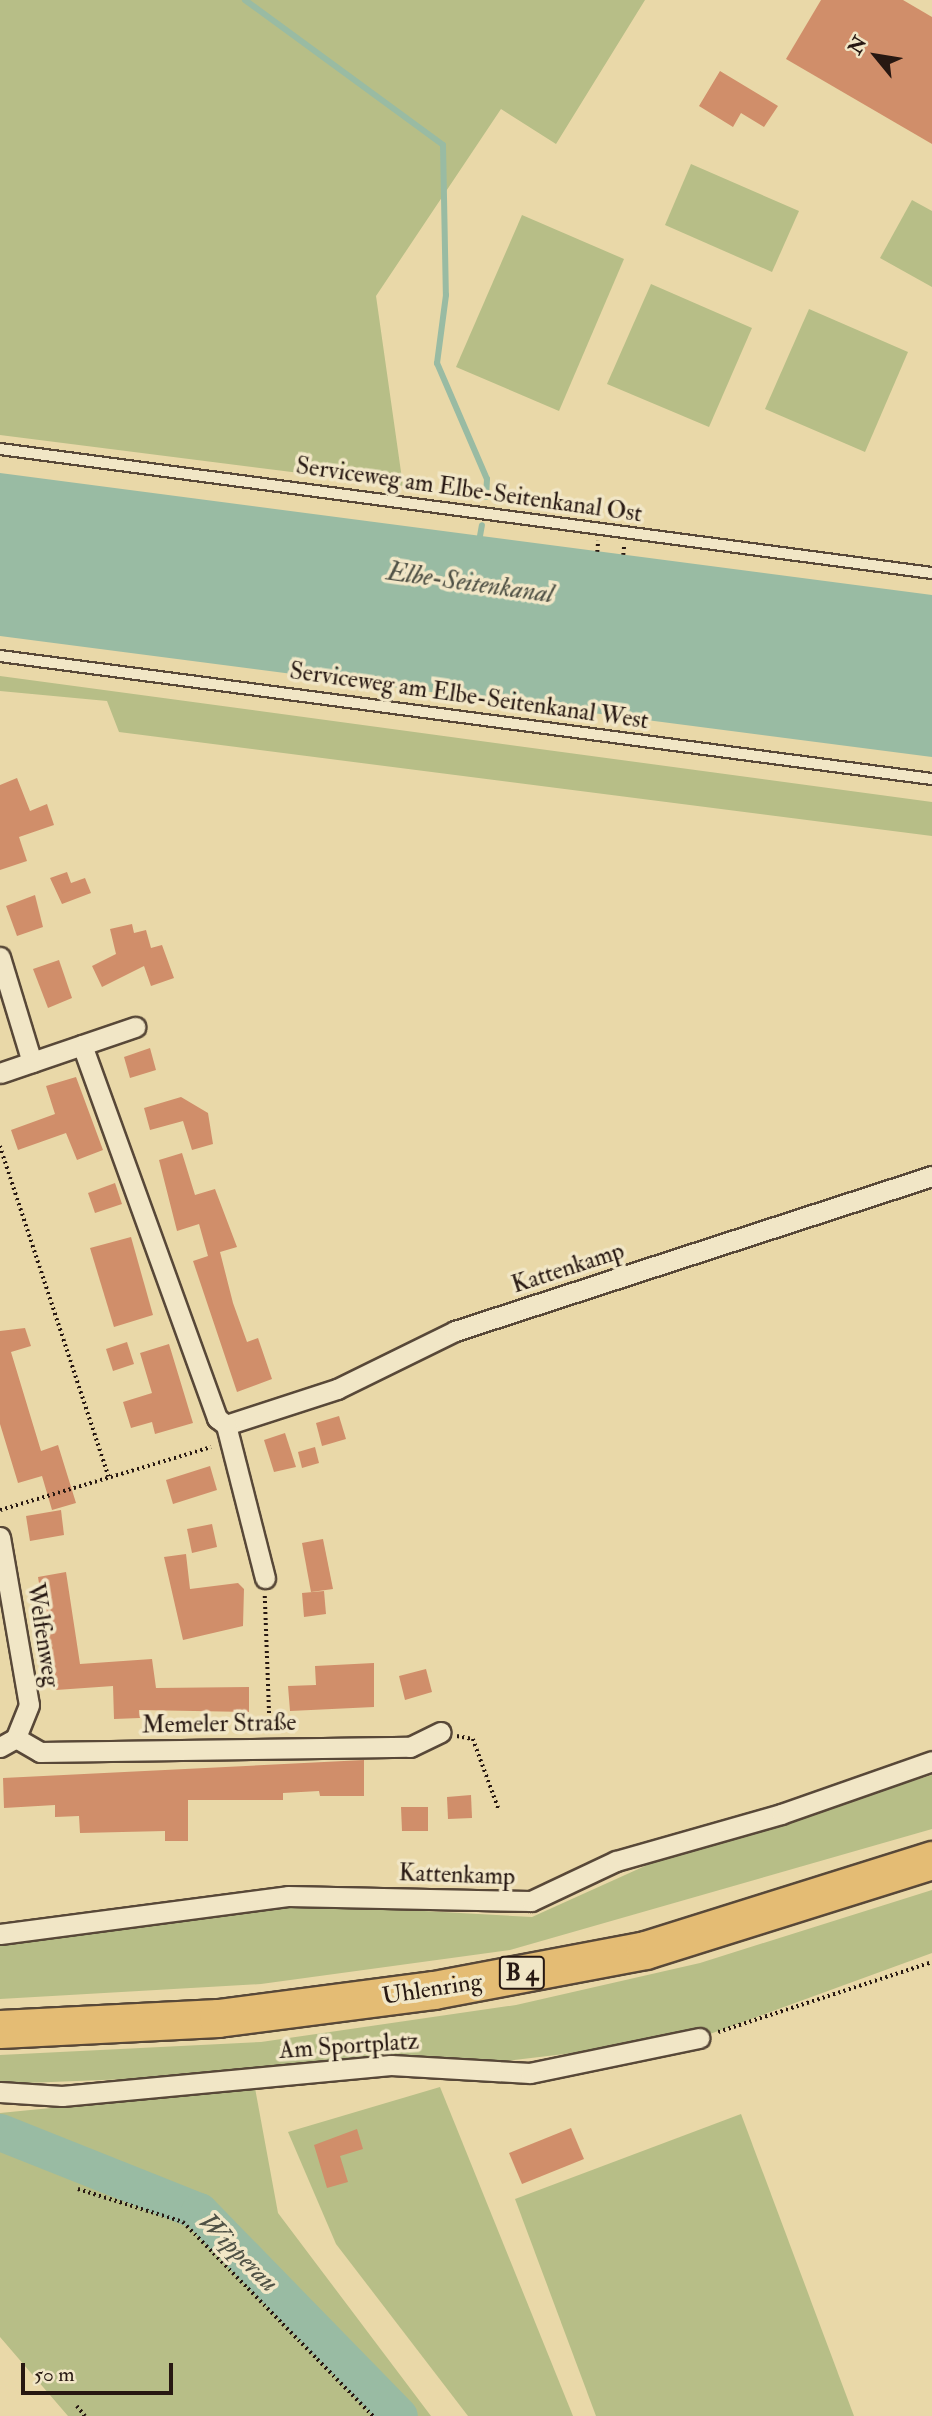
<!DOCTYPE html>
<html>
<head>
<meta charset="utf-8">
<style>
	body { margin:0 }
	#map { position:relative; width:932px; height:2416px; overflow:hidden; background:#e9d8a8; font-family:"IM FELL Double Pica",serif }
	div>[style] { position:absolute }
	.green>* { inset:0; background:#b7be87 }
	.water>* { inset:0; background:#99bba3 }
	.stream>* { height:6px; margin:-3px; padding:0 3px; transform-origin:3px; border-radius:3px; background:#99bba3 }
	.river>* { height:37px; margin:-18.5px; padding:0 18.5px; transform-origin:18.5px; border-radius:18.5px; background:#99bba3 }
	.building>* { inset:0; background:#d08e6a }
	.path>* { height:3.5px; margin-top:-1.75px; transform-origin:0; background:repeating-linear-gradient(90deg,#271812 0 2px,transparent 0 5.5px) }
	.roads { filter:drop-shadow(2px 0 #584838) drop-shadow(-2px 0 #584838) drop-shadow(0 2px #584838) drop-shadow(0 -2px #584838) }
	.lane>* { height:10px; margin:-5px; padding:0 5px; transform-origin:5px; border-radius:5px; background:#f1e6c6 }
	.street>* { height:19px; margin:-9.5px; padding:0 9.5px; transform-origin:9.5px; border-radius:9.5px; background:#f1e6c6 }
	.highway>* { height:37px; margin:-18.5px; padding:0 18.5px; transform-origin:18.5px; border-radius:18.5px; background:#e4bc74 }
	span { translate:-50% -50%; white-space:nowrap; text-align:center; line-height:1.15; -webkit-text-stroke:7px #f1e6c6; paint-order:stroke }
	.shield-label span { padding:2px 5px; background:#f1e6c6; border:2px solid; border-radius:5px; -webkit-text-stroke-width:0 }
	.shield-label { font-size:23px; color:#271812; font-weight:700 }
	.street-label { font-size:24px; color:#271812 }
	.water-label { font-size:26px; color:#4f5145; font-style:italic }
	.north { position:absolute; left:841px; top:21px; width:70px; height:70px; -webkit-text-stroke:5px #f1e6c6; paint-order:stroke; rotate:300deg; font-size:19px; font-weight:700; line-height:28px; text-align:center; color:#271812 }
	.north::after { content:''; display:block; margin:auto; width:24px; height:32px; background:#271812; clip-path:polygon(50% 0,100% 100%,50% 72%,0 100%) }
	.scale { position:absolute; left:21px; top:2363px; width:152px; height:32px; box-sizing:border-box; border:4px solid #271812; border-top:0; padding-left:9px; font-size:21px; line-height:24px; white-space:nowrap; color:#271812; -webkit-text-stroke:5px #f1e6c6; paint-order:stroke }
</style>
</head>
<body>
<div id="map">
	<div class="green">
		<div style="clip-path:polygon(0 0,645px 0,556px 144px,501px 109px,376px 296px,403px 486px,0 435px)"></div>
		<div style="clip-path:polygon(691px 164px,799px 211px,772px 272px,665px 225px)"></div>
		<div style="clip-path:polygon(912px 200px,932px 211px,932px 287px,880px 258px)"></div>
		<div style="clip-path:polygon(522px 215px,624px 259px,559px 411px,456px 367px)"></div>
		<div style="clip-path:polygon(651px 284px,752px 328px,709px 427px,607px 384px)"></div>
		<div style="clip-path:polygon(809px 309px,908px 352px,865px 452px,765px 409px)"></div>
		<div style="clip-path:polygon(0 676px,932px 802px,932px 836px,119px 732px,107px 701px,0 691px)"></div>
		<div style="clip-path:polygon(932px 1775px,932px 1829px,510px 1950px,261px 1984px,0 1999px,0 1944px,298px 1904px,532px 1917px,656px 1861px)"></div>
		<div style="clip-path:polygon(932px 1890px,932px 1953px,699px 2038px,464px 2066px,0 2084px,0 2055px,261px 2042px,516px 2005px,700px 1963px)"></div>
		<div style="clip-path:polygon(440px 2087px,573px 2416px,468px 2416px,336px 2244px,288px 2132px)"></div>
		<div style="clip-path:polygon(255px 2088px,278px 2213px,431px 2416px,68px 2416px,0 2337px,0 2113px)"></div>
		<div style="clip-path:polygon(741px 2114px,854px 2416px,596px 2416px,515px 2199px)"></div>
	</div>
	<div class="water">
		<div style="clip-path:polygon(0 473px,932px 595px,932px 757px,0 636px)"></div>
	</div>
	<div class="stream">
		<div style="left:245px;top:0;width:245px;rotate:36.2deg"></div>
		<div style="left:443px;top:145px;width:150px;rotate:88.9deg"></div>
		<div style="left:446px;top:295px;width:69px;rotate:97.5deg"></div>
		<div style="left:437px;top:363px;width:126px;rotate:66.7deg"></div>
		<div style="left:487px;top:479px;width:18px;rotate:93deg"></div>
		<div style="left:480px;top:536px;width:11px;rotate:-80deg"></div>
	</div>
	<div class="river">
		<div style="left:0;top:2132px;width:214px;rotate:21.7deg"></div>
		<div style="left:199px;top:2211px;width:286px;rotate:45.7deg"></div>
	</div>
	<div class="building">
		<div style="clip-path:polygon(821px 0,903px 0,932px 17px,932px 144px,786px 59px)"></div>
		<div style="clip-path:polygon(720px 71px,778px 106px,764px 127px,741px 113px,733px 127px,699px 106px)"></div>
		<div style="clip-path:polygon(17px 778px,30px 811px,47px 804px,54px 825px,19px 837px,27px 861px,0 870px,0 785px)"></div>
		<div style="clip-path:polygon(67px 872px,71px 883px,85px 878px,91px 893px,62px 904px,50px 878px)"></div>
		<div style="clip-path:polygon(35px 895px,43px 927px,17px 936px,6px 906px)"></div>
		<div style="clip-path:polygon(132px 924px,134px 933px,146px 930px,151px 948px,162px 945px,174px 978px,151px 986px,144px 966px,102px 987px,92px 966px,116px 954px,110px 929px)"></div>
		<div style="clip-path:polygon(59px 960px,72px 998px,48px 1008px,33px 969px)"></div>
		<div style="clip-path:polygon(150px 1048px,156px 1070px,130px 1078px,124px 1057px)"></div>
		<div style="clip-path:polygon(76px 1077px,103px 1150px,77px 1160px,66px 1133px,18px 1150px,11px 1130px,55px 1114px,46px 1086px)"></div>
		<div style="clip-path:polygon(181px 1097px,208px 1113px,213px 1144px,192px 1150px,183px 1121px,150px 1130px,144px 1108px)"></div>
		<div style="clip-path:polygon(182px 1153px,195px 1195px,215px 1189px,237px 1247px,220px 1252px,233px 1303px,247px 1342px,258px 1338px,272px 1379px,237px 1392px,193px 1261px,208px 1256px,199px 1224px,177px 1231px,159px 1160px)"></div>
		<div style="clip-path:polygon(115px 1183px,122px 1204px,95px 1213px,88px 1193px)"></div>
		<div style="clip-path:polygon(131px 1237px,153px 1315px,114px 1327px,90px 1248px)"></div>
		<div style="clip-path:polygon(25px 1328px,31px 1346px,11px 1352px,41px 1451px,58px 1445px,76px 1503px,52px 1510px,42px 1476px,18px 1483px,0 1424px,0 1331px)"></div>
		<div style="clip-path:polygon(127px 1342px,134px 1364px,113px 1371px,106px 1349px)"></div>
		<div style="clip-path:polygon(169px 1344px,193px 1423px,155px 1434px,152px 1422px,131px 1428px,123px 1402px,152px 1393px,140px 1353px)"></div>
		<div style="clip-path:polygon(339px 1416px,346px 1439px,322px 1446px,316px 1423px)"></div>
		<div style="clip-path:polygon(285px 1433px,296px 1467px,274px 1472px,264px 1440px)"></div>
		<div style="clip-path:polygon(315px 1447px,319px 1463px,302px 1468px,298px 1452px)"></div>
		<div style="clip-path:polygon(210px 1466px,217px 1490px,173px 1504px,166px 1480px)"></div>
		<div style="clip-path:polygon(61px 1510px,64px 1535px,30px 1541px,26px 1516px)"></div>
		<div style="clip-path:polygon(212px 1524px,217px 1547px,192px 1553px,187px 1529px)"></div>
		<div style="clip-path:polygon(323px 1539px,333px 1589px,311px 1592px,302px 1543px)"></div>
		<div style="clip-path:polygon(186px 1554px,190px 1589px,238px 1583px,244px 1589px,243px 1626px,183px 1640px,164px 1557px)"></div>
		<div style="clip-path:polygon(66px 1572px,80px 1664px,152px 1659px,156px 1688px,249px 1687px,249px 1712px,139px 1710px,140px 1718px,114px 1719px,113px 1686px,56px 1690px,38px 1577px)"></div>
		<div style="clip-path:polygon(324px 1591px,326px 1614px,304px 1617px,302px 1593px)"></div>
		<div style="clip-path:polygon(374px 1663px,374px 1707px,290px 1711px,288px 1686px,316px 1685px,315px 1666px)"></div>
		<div style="clip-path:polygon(426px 1669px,432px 1692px,405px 1700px,399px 1676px)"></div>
		<div style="clip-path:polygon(364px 1760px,364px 1796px,320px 1796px,319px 1791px,283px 1793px,283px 1800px,188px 1800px,188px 1841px,165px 1841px,165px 1831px,80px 1833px,79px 1816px,55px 1817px,55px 1805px,4px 1808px,3px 1778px)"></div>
		<div style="clip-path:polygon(471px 1795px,472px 1818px,448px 1819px,447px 1797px)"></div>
		<div style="clip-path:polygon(401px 1807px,428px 1807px,428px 1831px,402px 1831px)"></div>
		<div style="clip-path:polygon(571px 2128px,584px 2159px,522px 2184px,509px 2153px)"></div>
		<div style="clip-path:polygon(357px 2129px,363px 2149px,340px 2156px,348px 2182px,327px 2188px,314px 2145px)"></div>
	</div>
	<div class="path">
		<div style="left:597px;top:552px;width:11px;rotate:-85deg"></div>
		<div style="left:623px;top:555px;width:10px;rotate:-84deg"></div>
		<div style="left:0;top:1146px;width:348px;rotate:71.8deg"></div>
		<div style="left:0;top:1510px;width:220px;rotate:-16.6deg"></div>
		<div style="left:265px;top:1596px;width:135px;rotate:87.9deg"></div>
		<div style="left:457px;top:1736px;width:16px;rotate:11deg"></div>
		<div style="left:473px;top:1739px;width:76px;rotate:69.9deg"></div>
		<div style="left:718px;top:2032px;width:225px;rotate:-18.1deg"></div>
		<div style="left:78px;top:2189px;width:110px;rotate:17.4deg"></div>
		<div style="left:183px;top:2222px;width:272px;rotate:45.6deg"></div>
		<div style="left:77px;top:2406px;width:13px;rotate:51deg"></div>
	</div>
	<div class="roads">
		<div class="lane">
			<div style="left:0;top:449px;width:940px;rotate:7.58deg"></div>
			<div style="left:0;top:656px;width:940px;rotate:7.52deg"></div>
		</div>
		<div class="street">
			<div style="left:0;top:957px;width:110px;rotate:73.1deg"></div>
			<div style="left:82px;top:1045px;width:397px;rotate:70.1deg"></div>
			<div style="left:217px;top:1418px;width:11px;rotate:38deg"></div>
			<div style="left:226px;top:1425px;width:117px;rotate:-18deg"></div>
			<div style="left:337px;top:1389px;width:131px;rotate:-26.2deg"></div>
			<div style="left:455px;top:1331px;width:502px;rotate:-18deg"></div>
			<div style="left:0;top:1073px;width:143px;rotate:-18.8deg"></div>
			<div style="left:226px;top:1425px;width:158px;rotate:75.7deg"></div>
			<div style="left:0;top:1537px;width:170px;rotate:80.2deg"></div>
			<div style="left:29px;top:1705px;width:35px;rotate:112deg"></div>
			<div style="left:0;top:1747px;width:18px;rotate:-29deg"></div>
			<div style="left:16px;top:1738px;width:28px;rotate:30deg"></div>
			<div style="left:40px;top:1752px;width:370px;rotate:-0.8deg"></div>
			<div style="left:410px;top:1747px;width:34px;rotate:-26deg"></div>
			<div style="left:0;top:1934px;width:290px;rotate:-7.5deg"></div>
			<div style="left:288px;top:1896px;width:243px;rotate:1.2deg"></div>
			<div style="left:531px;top:1901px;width:94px;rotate:-25.2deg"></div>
			<div style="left:616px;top:1861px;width:172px;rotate:-15.9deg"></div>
			<div style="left:781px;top:1814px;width:160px;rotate:-19.3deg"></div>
			<div style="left:0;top:2092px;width:62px;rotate:3.7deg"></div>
			<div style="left:62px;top:2096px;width:330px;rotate:-5.4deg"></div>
			<div style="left:391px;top:2065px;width:139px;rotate:3.3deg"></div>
			<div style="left:530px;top:2073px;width:173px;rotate:-11.7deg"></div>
		</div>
		<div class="highway">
			<div style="left:0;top:2029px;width:218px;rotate:-2.9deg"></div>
			<div style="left:218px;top:2018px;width:218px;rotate:-7.4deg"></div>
			<div style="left:434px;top:1990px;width:215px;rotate:-10.7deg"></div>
			<div style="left:645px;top:1950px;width:301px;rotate:-17.4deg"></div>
		</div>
	</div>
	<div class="shield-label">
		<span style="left:522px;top:1973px">B 4</span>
	</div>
	<div class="street-label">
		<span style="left:469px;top:490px;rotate:8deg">Serviceweg am Elbe-Seitenkanal Ost</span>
		<span style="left:469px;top:696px;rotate:8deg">Serviceweg am Elbe-Seitenkanal West</span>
		<span style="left:568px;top:1268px;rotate:-18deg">Kattenkamp</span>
		<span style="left:43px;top:1635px;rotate:81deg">Welfenweg</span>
		<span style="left:219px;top:1724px;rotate:-1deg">Memeler Straße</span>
		<span style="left:457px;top:1875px;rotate:2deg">Kattenkamp</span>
		<span style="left:432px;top:1989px;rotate:-9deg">Uhlenring</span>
		<span style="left:349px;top:2046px;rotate:-4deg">Am Sportplatz</span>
	</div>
	<div class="water-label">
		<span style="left:470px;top:584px;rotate:8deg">Elbe-Seitenkanal</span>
		<span style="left:238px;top:2253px;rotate:45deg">Wipperau</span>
	</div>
	<div class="north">N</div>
	<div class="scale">50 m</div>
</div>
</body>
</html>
